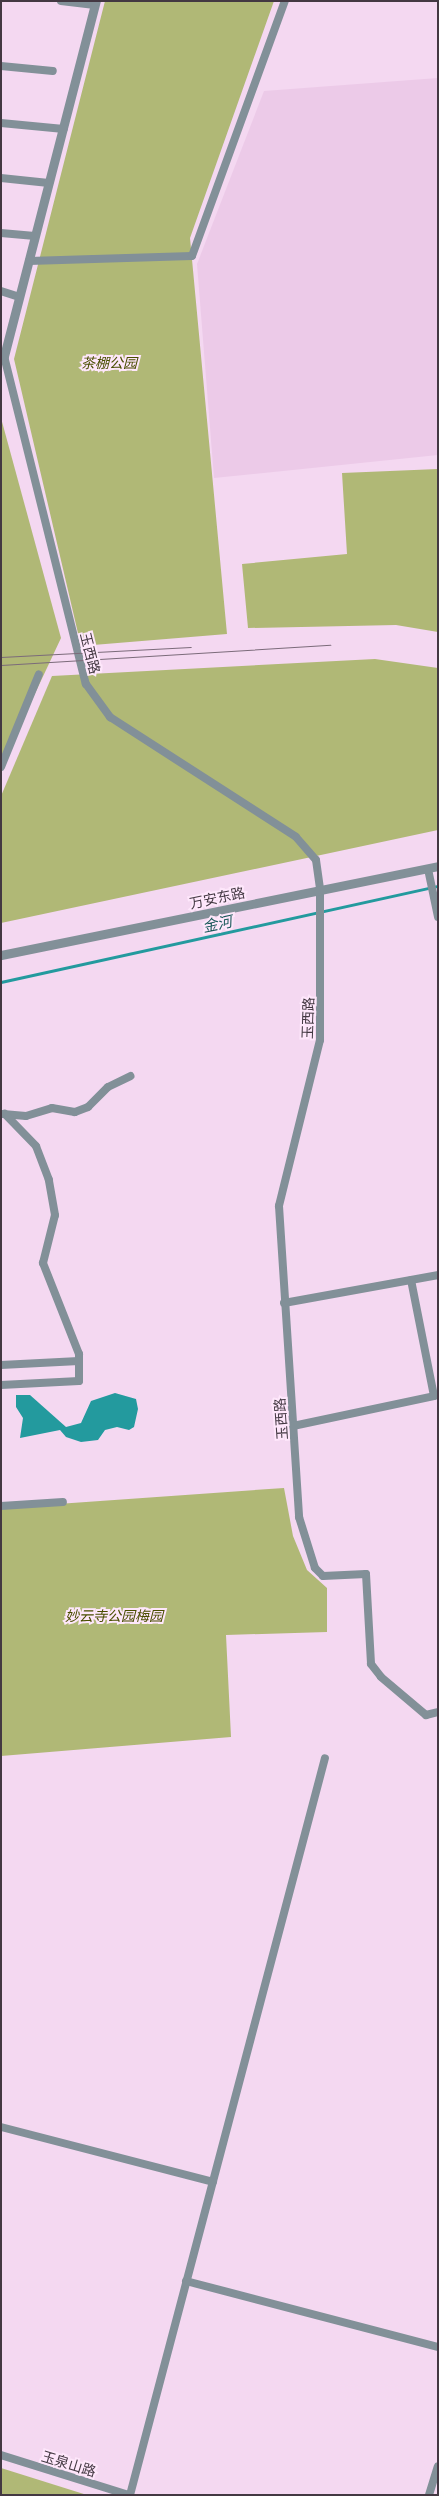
<!DOCTYPE html>
<html>
<head>
<meta charset="utf-8">
<style>
	body { margin:0 }
	#map { position:relative; width:439px; height:2496px; overflow:hidden; background:#f4d8f1; font-family:Georgia,"Noto Sans SC",serif }
	div>[style] { position:absolute }
	.built>* { inset:0; background:#eccae8 }
	.green>* { inset:0; background:#b0b876 }
	.water>* { inset:0; background:#239a9e }
	.stream>* { height:2.5px; margin:-1.25px; padding:0 1.25px; transform-origin:1.25px; border-radius:1.25px; background:#239a9e }
	.minor>* { height:8px; margin:-4px; padding:0 4px; transform-origin:4px; border-radius:4px; background:#829098 }
	.tertiary>* { height:9px; margin:-4.5px; padding:0 4.5px; transform-origin:4.5px; border-radius:4.5px; background:#829098 }
	.tram>* { height:1px; margin:-0.5px; padding:0 0.5px; transform-origin:0.5px; border-radius:0.5px; background:#7b6b7a }
	span { translate:-50% -50%; white-space:nowrap; text-align:center; line-height:1.15; -webkit-text-stroke:4px #fee7fb; paint-order:stroke }
	.park-label { font-size:14px; color:#494e00; font-style:italic }
	.street-label { font-size:14px; color:#433842 }
	.water-label { font-size:15px; color:#195859; font-style:italic }
	.frame { position:absolute; inset:0; border:2px solid #433842; pointer-events:none }
</style>
</head>
<body>
<div id="map">
	<div class="built">
		<div style="clip-path:polygon(438px 78px,438px 455px,214px 478px,197px 264px,264px 91px)"></div>
	</div>
	<div class="green">
		<div style="clip-path:polygon(105px 1px,274px 1px,190px 238px,227px 634px,81px 646px,14px 359px)"></div>
		<div style="clip-path:polygon(1px 418px,61px 638px,1px 766px)"></div>
		<div style="clip-path:polygon(438px 469px,438px 632px,396px 625px,248px 628px,242px 564px,347px 554px,342px 473px)"></div>
		<div style="clip-path:polygon(375px 659px,438px 668px,438px 830px,1px 923px,1px 796px,52px 676px)"></div>
		<div style="clip-path:polygon(284px 1488px,293px 1536px,307px 1570px,327px 1588px,327px 1632px,226px 1635px,231px 1737px,1px 1756px,1px 1508px)"></div>
		<div style="clip-path:polygon(1px 2468px,87px 2495px,1px 2495px)"></div>
	</div>
	<div class="water">
		<div style="clip-path:polygon(115px 1393px,136px 1399px,138px 1409px,134px 1427px,129px 1430px,117px 1427px,105px 1430px,98px 1440px,81px 1442px,66px 1437px,60px 1430px,20px 1438px,23px 1418px,16px 1407px,16px 1395px,30px 1395px,66px 1427px,81px 1423px,91px 1401px)"></div>
	</div>
	<div class="stream">
		<div style="left:1px;top:982px;width:447px;rotate:-12.4deg"></div>
	</div>
	<div class="minor">
		<div style="left:61px;top:1px;width:34px;rotate:7deg"></div>
		<div style="left:1px;top:66px;width:52px;rotate:5.5deg"></div>
		<div style="left:1px;top:123px;width:63px;rotate:5.4deg"></div>
		<div style="left:1px;top:178px;width:48px;rotate:5.9deg"></div>
		<div style="left:1px;top:233px;width:34px;rotate:5deg"></div>
		<div style="left:29px;top:261px;width:163px;rotate:-1.8deg"></div>
		<div style="left:192px;top:256px;width:271px;rotate:-70deg"></div>
		<div style="left:1px;top:291px;width:19px;rotate:18deg"></div>
		<div style="left:4px;top:356px;width:338px;rotate:76deg"></div>
		<div style="left:86px;top:684px;width:41px;rotate:54deg"></div>
		<div style="left:110px;top:717px;width:221px;rotate:32.8deg"></div>
		<div style="left:296px;top:837px;width:30px;rotate:49deg"></div>
		<div style="left:316px;top:860px;width:30px;rotate:82deg"></div>
		<div style="left:320px;top:890px;width:150px;rotate:90deg"></div>
		<div style="left:320px;top:1040px;width:171px;rotate:103.9deg"></div>
		<div style="left:279px;top:1206px;width:312px;rotate:86.3deg"></div>
		<div style="left:299px;top:1517px;width:53px;rotate:72.6deg"></div>
		<div style="left:315px;top:1568px;width:11px;rotate:45deg"></div>
		<div style="left:323px;top:1576px;width:43px;rotate:-2.7deg"></div>
		<div style="left:366px;top:1574px;width:90px;rotate:86.8deg"></div>
		<div style="left:371px;top:1664px;width:16px;rotate:52deg"></div>
		<div style="left:381px;top:1677px;width:59px;rotate:40.2deg"></div>
		<div style="left:426px;top:1715px;width:12px;rotate:-14deg"></div>
		<div style="left:1px;top:767px;width:100px;rotate:-67.8deg"></div>
		<div style="left:428px;top:869px;width:49px;rotate:78.2deg"></div>
		<div style="left:3px;top:1114px;width:23px;rotate:5deg"></div>
		<div style="left:26px;top:1116px;width:27px;rotate:-17deg"></div>
		<div style="left:52px;top:1108px;width:23px;rotate:10deg"></div>
		<div style="left:75px;top:1112px;width:14px;rotate:-21deg"></div>
		<div style="left:88px;top:1107px;width:28px;rotate:-45deg"></div>
		<div style="left:108px;top:1087px;width:25px;rotate:-26deg"></div>
		<div style="left:284px;top:1303px;width:157px;rotate:-10.3deg"></div>
		<div style="left:1px;top:1365px;width:78px;rotate:-2.9deg"></div>
		<div style="left:1px;top:1385px;width:78px;rotate:-2.9deg"></div>
		<div style="left:79px;top:1381px;width:27px;rotate:-90deg"></div>
		<div style="left:79px;top:1354px;width:98px;rotate:-111.6deg"></div>
		<div style="left:43px;top:1263px;width:49px;rotate:-76deg"></div>
		<div style="left:55px;top:1215px;width:36px;rotate:-100deg"></div>
		<div style="left:49px;top:1180px;width:36px;rotate:-111deg"></div>
		<div style="left:36px;top:1146px;width:45px;rotate:-134.1deg"></div>
		<div style="left:293px;top:1426px;width:144px;rotate:-12deg"></div>
		<div style="left:434px;top:1396px;width:118px;rotate:-101.2deg"></div>
		<div style="left:1px;top:1506px;width:62px;rotate:-3.7deg"></div>
		<div style="left:1px;top:2127px;width:219px;rotate:14.5deg"></div>
		<div style="left:186px;top:2281px;width:260px;rotate:14.7deg"></div>
		<div style="left:1px;top:2455px;width:134px;rotate:17.4deg"></div>
		<div style="left:130px;top:2495px;width:762px;rotate:-75.18deg"></div>
		<div style="left:429px;top:2495px;width:30px;rotate:-73deg"></div>
	</div>
	<div class="tertiary">
		<div style="left:1px;top:356px;width:3px"></div>
		<div style="left:4px;top:356px;width:367px;rotate:-75.5deg"></div>
		<div style="left:1px;top:955px;width:446px;rotate:-11.5deg"></div>
	</div>
	<div class="tram">
		<div style="left:1px;top:657px;width:190px;rotate:-3deg"></div>
		<div style="left:1px;top:665px;width:330px;rotate:-3.5deg"></div>
	</div>
	<div class="park-label">
		<span style="left:109px;top:362px">茶棚公园</span>
		<span style="left:114px;top:1615px">妙云寺公园梅园</span>
	</div>
	<div class="street-label">
		<span style="left:91px;top:653px;rotate:76deg">玉西路</span>
		<span style="left:217px;top:897px;rotate:-12deg">万安东路</span>
		<span style="left:307px;top:1018px;rotate:-88deg">玉西路</span>
		<span style="left:280px;top:1419px;rotate:-94deg">玉西路</span>
		<span style="left:69px;top:2463px;rotate:17deg">玉泉山路</span>
	</div>
	<div class="water-label">
		<span style="left:217px;top:923px;rotate:-12deg">金河</span>
	</div>
	<div class="frame"></div>
</div>
</body>
</html>
